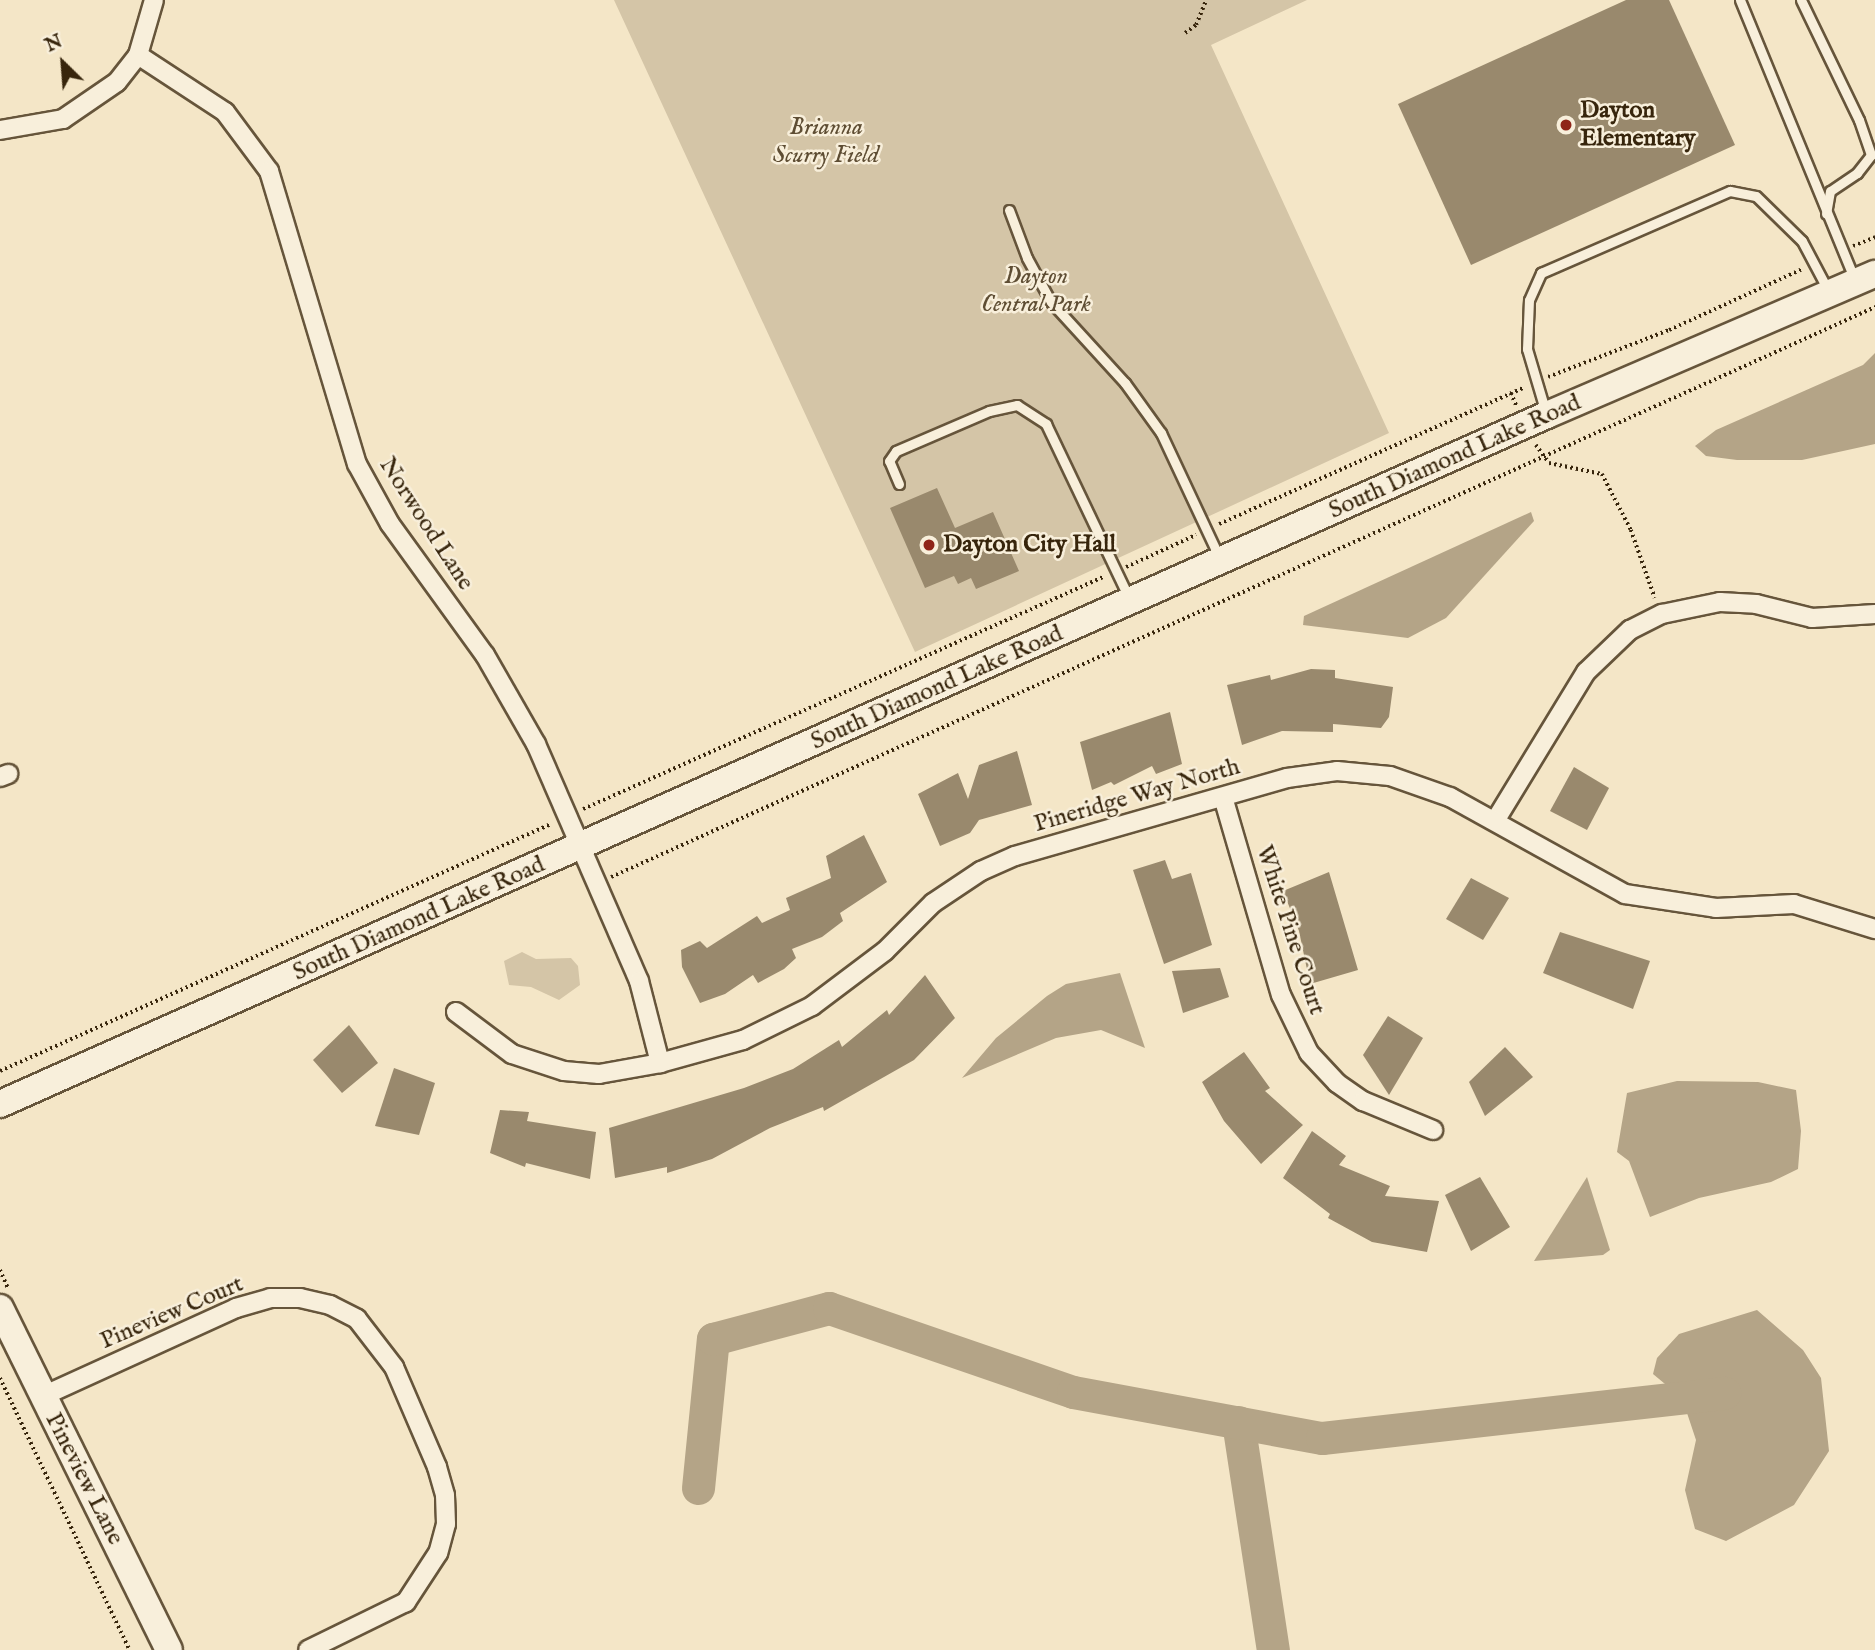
<!DOCTYPE html>
<html>
<head>
<meta charset="utf-8">
<style>
	body { margin:0 }
	#map { position:relative; width:1875px; height:1650px; overflow:hidden; background:#f4e6c7; font-family:"IM FELL English",serif }
	div>[style] { position:absolute }
	.green>* { inset:0; background:#d4c5a7 }
	.water>* { inset:0; background:#b4a487 }
	.river>* { height:33px; margin:-16.5px; padding:0 16.5px; transform-origin:16.5px; border-radius:16.5px; background:#b4a487 }
	.building>* { inset:0; background:#99896d }
	.path>* { height:3.5px; margin-top:-1.75px; transform-origin:0; background:repeating-linear-gradient(90deg,#37250c 0 2px,transparent 0 5.5px) }
	.roads { filter:drop-shadow(2px 0 #66553b) drop-shadow(-2px 0 #66553b) drop-shadow(0 2px #66553b) drop-shadow(0 -2px #66553b) }
	.lane>* { height:9px; margin:-4.5px; padding:0 4.5px; transform-origin:4.5px; border-radius:4.5px; background:#f8efdb }
	.street>* { height:18px; margin:-9px; padding:0 9px; transform-origin:9px; border-radius:9px; background:#f8efdb }
	.secondary>* { height:26px; margin:-13px; padding:0 13px; transform-origin:13px; border-radius:13px; background:#f8efdb }
	.dots>* { width:19px; height:19px; translate:-50% -50%; box-sizing:border-box; border:4px solid #f8efdb; border-radius:50% }
	span { translate:-50% -50%; white-space:nowrap; text-align:center; line-height:1.15; -webkit-text-stroke:5px #f8efdb; paint-order:stroke }
	.poi-label { font-size:24px; color:#37250c; font-weight:700 }
	.left { translate:0 -50%; text-align:left }
	.park-label { font-size:24px; color:#5e4d33; font-style:italic }
	.street-label { font-size:24px; color:#37250c }
	.north { position:absolute; left:28px; top:28px; width:70px; height:70px; -webkit-text-stroke:5px #f8efdb; paint-order:stroke; rotate:335deg; font-size:19px; font-weight:700; line-height:28px; text-align:center; color:#37250c }
	.north::after { content:''; display:block; margin:auto; width:24px; height:32px; background:#37250c; clip-path:polygon(50% 0,100% 100%,50% 72%,0 100%) }
</style>
</head>
<body>
<div id="map">
	<div class="green">
		<div style="clip-path:polygon(614px 0,1307px 0,1211px 45px,1389px 433px,915px 652px)"></div>
		<div style="clip-path:polygon(522px 952px,536px 959px,571px 958px,578px 966px,580px 985px,559px 1000px,531px 987px,509px 985px,504px 961px)"></div>
	</div>
	<div class="water">
		<div style="clip-path:polygon(1875px 353px,1875px 444px,1802px 460px,1737px 460px,1706px 456px,1695px 446px,1716px 430px,1863px 365px)"></div>
		<div style="clip-path:polygon(1531px 512px,1534px 521px,1446px 618px,1408px 638px,1303px 625px,1304px 616px)"></div>
		<div style="clip-path:polygon(1120px 973px,1145px 1048px,1101px 1030px,1056px 1038px,962px 1078px,996px 1038px,1047px 996px,1066px 984px)"></div>
		<div style="clip-path:polygon(1677px 1081px,1758px 1082px,1796px 1090px,1801px 1131px,1798px 1169px,1771px 1182px,1699px 1198px,1650px 1217px,1629px 1161px,1617px 1152px,1627px 1093px)"></div>
		<div style="clip-path:polygon(1587px 1177px,1610px 1250px,1603px 1255px,1534px 1261px)"></div>
		<div style="clip-path:polygon(1757px 1310px,1803px 1350px,1821px 1378px,1829px 1451px,1794px 1505px,1726px 1541px,1695px 1529px,1685px 1490px,1696px 1440px,1682px 1398px,1653px 1374px,1657px 1358px,1679px 1334px)"></div>
	</div>
	<div class="river">
		<div style="left:1238px;top:1422px;width:231px;rotate:81.3deg"></div>
		<div style="left:698px;top:1488px;width:150px;rotate:-84.3deg"></div>
		<div style="left:713px;top:1339px;width:120px;rotate:-15deg"></div>
		<div style="left:829px;top:1308px;width:258px;rotate:19deg"></div>
		<div style="left:1073px;top:1392px;width:253px;rotate:10.5deg"></div>
		<div style="left:1322px;top:1438px;width:405px;rotate:-6.4deg"></div>
	</div>
	<div class="building">
		<div style="clip-path:polygon(1626px 0,1669px 0,1735px 145px,1471px 265px,1398px 104px)"></div>
		<div style="clip-path:polygon(937px 488px,955px 528px,993px 512px,1019px 571px,976px 589px,971px 578px,958px 584px,954px 576px,925px 588px,890px 508px)"></div>
		<div style="clip-path:polygon(1311px 669px,1335px 670px,1335px 678px,1393px 687px,1389px 717px,1381px 728px,1333px 724px,1333px 732px,1282px 731px,1242px 745px,1227px 685px,1270px 675px,1271px 680px)"></div>
		<div style="clip-path:polygon(1170px 712px,1182px 764px,1156px 774px,1152px 766px,1114px 785px,1111px 782px,1092px 790px,1080px 742px)"></div>
		<div style="clip-path:polygon(1017px 751px,1032px 805px,979px 820px,970px 833px,940px 846px,918px 794px,958px 773px,968px 799px,979px 765px)"></div>
		<div style="clip-path:polygon(1574px 767px,1609px 788px,1587px 830px,1550px 811px)"></div>
		<div style="clip-path:polygon(864px 835px,887px 882px,840px 913px,843px 921px,822px 937px,792px 949px,796px 958px,784px 969px,758px 983px,753px 975px,725px 994px,700px 1003px,682px 967px,681px 950px,700px 941px,707px 948px,757px 916px,762px 923px,790px 910px,786px 898px,831px 878px,826px 856px)"></div>
		<div style="clip-path:polygon(1165px 860px,1172px 879px,1191px 873px,1212px 945px,1164px 964px,1133px 870px)"></div>
		<div style="clip-path:polygon(1329px 872px,1358px 970px,1310px 984px,1299px 931px,1283px 891px)"></div>
		<div style="clip-path:polygon(1471px 878px,1509px 898px,1483px 940px,1446px 919px)"></div>
		<div style="clip-path:polygon(1560px 932px,1650px 961px,1633px 1009px,1543px 973px)"></div>
		<div style="clip-path:polygon(1220px 968px,1229px 997px,1183px 1013px,1172px 971px)"></div>
		<div style="clip-path:polygon(925px 975px,955px 1018px,914px 1060px,824px 1111px,823px 1107px,770px 1128px,712px 1159px,667px 1173px,667px 1167px,615px 1178px,609px 1128px,744px 1088px,793px 1069px,839px 1040px,842px 1047px,887px 1010px,889px 1015px)"></div>
		<div style="clip-path:polygon(1388px 1016px,1423px 1038px,1389px 1095px,1363px 1055px)"></div>
		<div style="clip-path:polygon(349px 1025px,378px 1063px,342px 1093px,313px 1060px)"></div>
		<div style="clip-path:polygon(1505px 1047px,1533px 1077px,1485px 1116px,1469px 1082px)"></div>
		<div style="clip-path:polygon(1244px 1052px,1270px 1088px,1265px 1091px,1303px 1125px,1261px 1164px,1224px 1121px,1202px 1082px)"></div>
		<div style="clip-path:polygon(394px 1068px,435px 1083px,419px 1135px,375px 1126px)"></div>
		<div style="clip-path:polygon(500px 1110px,529px 1112px,527px 1121px,596px 1132px,590px 1179px,526px 1163px,525px 1167px,490px 1153px)"></div>
		<div style="clip-path:polygon(1312px 1131px,1346px 1156px,1339px 1165px,1390px 1186px,1385px 1196px,1439px 1201px,1427px 1252px,1372px 1242px,1328px 1218px,1330px 1214px,1283px 1178px)"></div>
		<div style="clip-path:polygon(1480px 1177px,1510px 1227px,1471px 1251px,1445px 1195px)"></div>
	</div>
	<div class="path">
		<div style="left:1185px;top:33px;width:14px;rotate:-36deg"></div>
		<div style="left:1196px;top:25px;width:27px;rotate:-68deg"></div>
		<div style="left:1853px;top:246px;width:24px;rotate:-22deg"></div>
		<div style="left:1548px;top:377px;width:130px;rotate:-21.2deg"></div>
		<div style="left:1669px;top:330px;width:146px;rotate:-24.6deg"></div>
		<div style="left:1511px;top:393px;width:15px;rotate:67deg"></div>
		<div style="left:1536px;top:445px;width:22px;rotate:54deg"></div>
		<div style="left:1549px;top:463px;width:54px;rotate:11.7deg"></div>
		<div style="left:1602px;top:474px;width:63px;rotate:62.6deg"></div>
		<div style="left:1631px;top:530px;width:72px;rotate:70.6deg"></div>
		<div style="left:1219px;top:524px;width:335px;rotate:-24.1deg"></div>
		<div style="left:1126px;top:567px;width:77px;rotate:-24.6deg"></div>
		<div style="left:583px;top:809px;width:569px;rotate:-24.04deg"></div>
		<div style="left:611px;top:877px;width:1387px;rotate:-24.27deg"></div>
		<div style="left:0;top:1071px;width:604px;rotate:-24.15deg"></div>
		<div style="left:0;top:1270px;width:20px;rotate:66deg"></div>
		<div style="left:0;top:1378px;width:301px;rotate:64.5deg"></div>
	</div>
	<div class="roads">
		<div class="lane">
			<div style="left:1740px;top:0;width:304px;rotate:67.7deg"></div>
			<div style="left:1801px;top:0;width:133px;rotate:64.2deg"></div>
			<div style="left:1859px;top:120px;width:37px;rotate:71deg"></div>
			<div style="left:1871px;top:155px;width:23px;rotate:128deg"></div>
			<div style="left:1857px;top:173px;width:32px;rotate:146deg"></div>
			<div style="left:1830px;top:191px;width:23px;rotate:100deg"></div>
			<div style="left:1009px;top:210px;width:51px;rotate:69.4deg"></div>
			<div style="left:1027px;top:258px;width:50px;rotate:61.4deg"></div>
			<div style="left:1051px;top:302px;width:110px;rotate:47.6deg"></div>
			<div style="left:1125px;top:383px;width:62px;rotate:54.2deg"></div>
			<div style="left:1161px;top:433px;width:139px;rotate:64.9deg"></div>
			<div style="left:1546px;top:413px;width:67px;rotate:-106.5deg"></div>
			<div style="left:1527px;top:349px;width:49px;rotate:-87.7deg"></div>
			<div style="left:1529px;top:300px;width:30px;rotate:-66deg"></div>
			<div style="left:1541px;top:273px;width:206px;rotate:-23.5deg"></div>
			<div style="left:1730px;top:191px;width:26px;rotate:11deg"></div>
			<div style="left:1756px;top:196px;width:64px;rotate:44.4deg"></div>
			<div style="left:1802px;top:241px;width:58px;rotate:62.1deg"></div>
			<div style="left:899px;top:484px;width:25px;rotate:-113deg"></div>
			<div style="left:889px;top:461px;width:12px;rotate:-55deg"></div>
			<div style="left:896px;top:451px;width:101px;rotate:-23.3deg"></div>
			<div style="left:989px;top:411px;width:29px;rotate:-12deg"></div>
			<div style="left:1017px;top:405px;width:35px;rotate:33deg"></div>
			<div style="left:1046px;top:424px;width:193px;rotate:64.5deg"></div>
		</div>
		<div class="street">
			<div style="left:138px;top:55px;width:104px;rotate:33.2deg"></div>
			<div style="left:225px;top:112px;width:74px;rotate:53.3deg"></div>
			<div style="left:269px;top:171px;width:306px;rotate:73.3deg"></div>
			<div style="left:357px;top:464px;width:68px;rotate:61.2deg"></div>
			<div style="left:390px;top:524px;width:162px;rotate:54.1deg"></div>
			<div style="left:485px;top:655px;width:103px;rotate:60.2deg"></div>
			<div style="left:536px;top:744px;width:258px;rotate:66.5deg"></div>
			<div style="left:639px;top:981px;width:85px;rotate:75.6deg"></div>
			<div style="left:0;top:130px;width:64px;rotate:-9.9deg"></div>
			<div style="left:63px;top:119px;width:65px;rotate:-34.4deg"></div>
			<div style="left:117px;top:82px;width:34px;rotate:-52deg"></div>
			<div style="left:138px;top:55px;width:57px;rotate:-73.8deg"></div>
			<div style="left:0;top:777px;width:9px;rotate:-21deg"></div>
			<div style="left:1223px;top:797px;width:206px;rotate:73.7deg"></div>
			<div style="left:1281px;top:995px;width:64px;rotate:64.2deg"></div>
			<div style="left:1309px;top:1053px;width:41px;rotate:47deg"></div>
			<div style="left:1337px;top:1083px;width:32px;rotate:35deg"></div>
			<div style="left:1363px;top:1101px;width:76px;rotate:22.5deg"></div>
			<div style="left:1495px;top:821px;width:175px;rotate:-58.6deg"></div>
			<div style="left:1586px;top:672px;width:61px;rotate:-43.7deg"></div>
			<div style="left:1630px;top:630px;width:36px;rotate:-27deg"></div>
			<div style="left:1662px;top:614px;width:59px;rotate:-11.7deg"></div>
			<div style="left:1720px;top:602px;width:36px;rotate:3deg"></div>
			<div style="left:1756px;top:604px;width:58px;rotate:14deg"></div>
			<div style="left:1812px;top:618px;width:63px;rotate:-3.6deg"></div>
			<div style="left:456px;top:1012px;width:70px;rotate:36.9deg"></div>
			<div style="left:512px;top:1054px;width:55px;rotate:18.1deg"></div>
			<div style="left:564px;top:1071px;width:35px;rotate:5deg"></div>
			<div style="left:599px;top:1074px;width:62px;rotate:-10.2deg"></div>
			<div style="left:660px;top:1063px;width:86px;rotate:-15.5deg"></div>
			<div style="left:743px;top:1040px;width:77px;rotate:-26.2deg"></div>
			<div style="left:812px;top:1006px;width:91px;rotate:-37deg"></div>
			<div style="left:885px;top:951px;width:68px;rotate:-45deg"></div>
			<div style="left:933px;top:903px;width:58px;rotate:-33.7deg"></div>
			<div style="left:981px;top:871px;width:37px;rotate:-24deg"></div>
			<div style="left:1015px;top:856px;width:283px;rotate:-16deg"></div>
			<div style="left:1287px;top:778px;width:50px;rotate:-8deg"></div>
			<div style="left:1337px;top:771px;width:53px;rotate:5.4deg"></div>
			<div style="left:1390px;top:776px;width:64px;rotate:19.3deg"></div>
			<div style="left:1450px;top:797px;width:200px;rotate:29deg"></div>
			<div style="left:1625px;top:894px;width:92px;rotate:8.7deg"></div>
			<div style="left:1716px;top:908px;width:78px;rotate:-2.9deg"></div>
			<div style="left:1794px;top:904px;width:85px;rotate:17.2deg"></div>
			<div style="left:43px;top:1396px;width:212px;rotate:-24.5deg"></div>
			<div style="left:236px;top:1308px;width:35px;rotate:-16deg"></div>
			<div style="left:270px;top:1298px;width:30px"></div>
			<div style="left:300px;top:1298px;width:31px;rotate:13deg"></div>
			<div style="left:330px;top:1305px;width:30px;rotate:27deg"></div>
			<div style="left:357px;top:1319px;width:61px;rotate:52.4deg"></div>
			<div style="left:394px;top:1367px;width:109px;rotate:66.7deg"></div>
			<div style="left:437px;top:1467px;width:29px;rotate:74deg"></div>
			<div style="left:445px;top:1495px;width:29px;rotate:88deg"></div>
			<div style="left:446px;top:1524px;width:30px;rotate:105deg"></div>
			<div style="left:438px;top:1553px;width:59px;rotate:123.1deg"></div>
			<div style="left:406px;top:1602px;width:109px;rotate:153.9deg"></div>
		</div>
		<div class="secondary">
			<div style="left:0;top:1104px;width:1693px;rotate:-24.01deg"></div>
			<div style="left:1547px;top:415px;width:357px;rotate:-23.3deg"></div>
			<div style="left:0;top:1308px;width:381px;rotate:63.7deg"></div>
		</div>
	</div>
	<div class="dots">
		<div style="left:1566px;top:125px;background:#8f2418"></div>
		<div style="left:929px;top:545px;background:#8f2418"></div>
	</div>
	<div class="poi-label">
		<span class="left" style="left:1580px;top:125px">Dayton<br>Elementary</span>
		<span class="left" style="left:943px;top:545px">Dayton City Hall</span>
	</div>
	<div class="park-label">
		<span style="left:826px;top:142px">Brianna<br>Scurry Field</span>
		<span style="left:1036px;top:291px">Dayton<br>Central Park</span>
	</div>
	<div class="street-label">
		<span style="left:1455px;top:457px;rotate:-24deg">South Diamond Lake Road</span>
		<span style="left:426px;top:524px;rotate:57deg">Norwood Lane</span>
		<span style="left:937px;top:688px;rotate:-24deg">South Diamond Lake Road</span>
		<span style="left:1137px;top:796px;rotate:-16deg">Pineridge Way North</span>
		<span style="left:419px;top:919px;rotate:-24deg">South Diamond Lake Road</span>
		<span style="left:1290px;top:930px;rotate:72deg">White Pine Court</span>
		<span style="left:172px;top:1313px;rotate:-23deg">Pineview Court</span>
		<span style="left:84px;top:1479px;rotate:63deg">Pineview Lane</span>
	</div>
	<div class="north">N</div>
</div>
</body>
</html>
